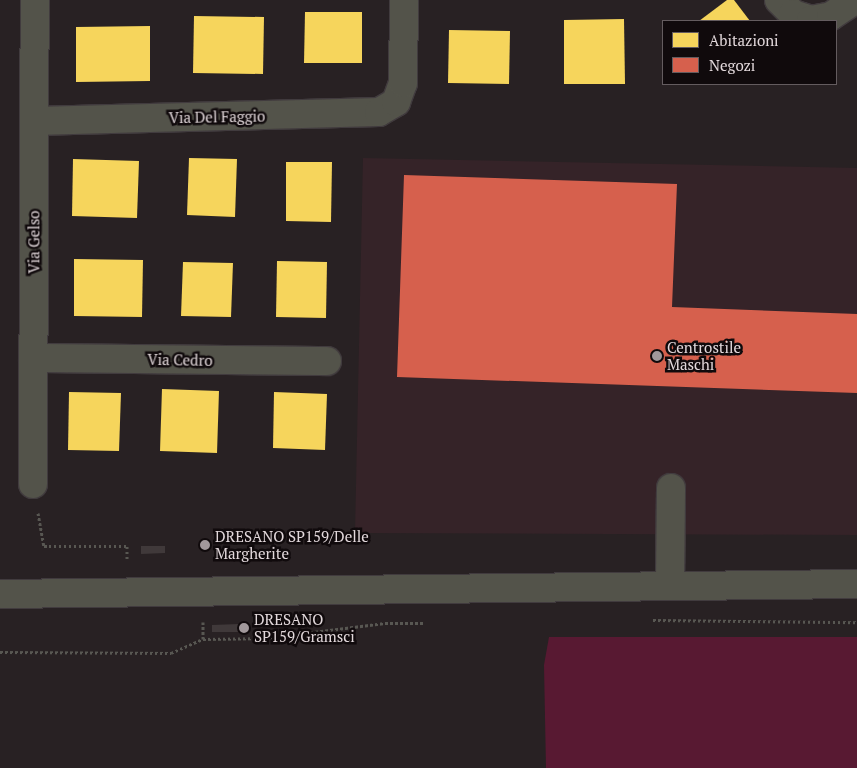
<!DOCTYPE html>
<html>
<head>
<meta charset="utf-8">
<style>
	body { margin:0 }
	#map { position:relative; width:857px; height:768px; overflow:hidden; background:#282123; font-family:"PT Serif",serif }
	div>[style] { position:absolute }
	.built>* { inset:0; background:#352328 }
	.green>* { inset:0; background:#581932 }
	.homes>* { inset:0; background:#f6d55c }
	.shops>* { inset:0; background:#d6604d }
	.building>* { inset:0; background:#40393a }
	.path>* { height:3px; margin-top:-1.5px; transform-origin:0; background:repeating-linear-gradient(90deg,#585752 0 2.5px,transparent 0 5px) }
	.roads { filter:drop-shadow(1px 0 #413b3e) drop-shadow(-1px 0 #413b3e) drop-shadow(0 1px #413b3e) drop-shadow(0 -1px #413b3e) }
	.minor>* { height:28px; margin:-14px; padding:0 14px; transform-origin:14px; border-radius:14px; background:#53534a }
	.dots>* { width:14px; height:14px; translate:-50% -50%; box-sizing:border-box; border:2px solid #100a0c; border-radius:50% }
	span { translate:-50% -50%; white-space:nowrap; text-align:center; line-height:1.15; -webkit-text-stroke:5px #100a0c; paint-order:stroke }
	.street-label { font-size:15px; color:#e2d8db }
	.poi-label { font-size:15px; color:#e2d8db }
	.left { translate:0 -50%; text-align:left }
	.legend { position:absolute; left:662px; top:20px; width:175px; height:65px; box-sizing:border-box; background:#100a0c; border:1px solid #645c5f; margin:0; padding:6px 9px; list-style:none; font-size:15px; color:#e2d8db }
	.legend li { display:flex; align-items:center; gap:10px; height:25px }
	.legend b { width:25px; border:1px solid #645c5f }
</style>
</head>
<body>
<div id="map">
	<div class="built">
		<div style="clip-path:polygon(363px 158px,857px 168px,857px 535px,355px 533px)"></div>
	</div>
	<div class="green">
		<div style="clip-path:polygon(549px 637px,857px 637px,857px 768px,546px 768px,544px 665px)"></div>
	</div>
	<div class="homes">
		<div style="clip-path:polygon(727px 0,734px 0,750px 21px,699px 21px)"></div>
		<div style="clip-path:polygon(305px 12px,362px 12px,362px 63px,304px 63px)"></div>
		<div style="clip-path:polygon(194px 16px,264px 17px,263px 74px,193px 73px)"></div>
		<div style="clip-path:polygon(624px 19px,625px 84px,564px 84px,564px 20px)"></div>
		<div style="clip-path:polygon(150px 26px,150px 81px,76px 82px,76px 27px)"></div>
		<div style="clip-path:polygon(449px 30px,510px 31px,509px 84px,448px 83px)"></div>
		<div style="clip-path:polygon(189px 158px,237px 159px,235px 217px,187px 215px)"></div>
		<div style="clip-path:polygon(73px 159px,139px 161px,137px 218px,72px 216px)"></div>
		<div style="clip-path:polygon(286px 162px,332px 162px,331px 222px,286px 221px)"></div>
		<div style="clip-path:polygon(74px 259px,143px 260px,142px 317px,74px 316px)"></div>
		<div style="clip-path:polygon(277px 261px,327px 262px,326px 318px,276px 317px)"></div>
		<div style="clip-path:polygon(183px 262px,233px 263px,231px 317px,181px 316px)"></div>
		<div style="clip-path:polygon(162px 389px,219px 391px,217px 453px,160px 451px)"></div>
		<div style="clip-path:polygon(69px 392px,121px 393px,119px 451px,68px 450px)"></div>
		<div style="clip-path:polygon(274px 392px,327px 394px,325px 450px,273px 448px)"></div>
	</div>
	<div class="shops">
		<div style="clip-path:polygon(404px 175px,677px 184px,672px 307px,857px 314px,857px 393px,397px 377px)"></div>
	</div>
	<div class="building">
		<div style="clip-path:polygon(141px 546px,165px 546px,165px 553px,141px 554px)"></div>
		<div style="clip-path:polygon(239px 624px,239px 632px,212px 632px,212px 625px)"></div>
	</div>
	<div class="path">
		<div style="left:38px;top:513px;width:34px;rotate:80deg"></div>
		<div style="left:44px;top:546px;width:83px"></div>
		<div style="left:127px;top:546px;width:15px;rotate:90deg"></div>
		<div style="left:653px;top:620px;width:204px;rotate:0.6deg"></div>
		<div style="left:203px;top:639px;width:17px;rotate:-90deg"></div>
		<div style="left:0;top:652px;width:171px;rotate:0.3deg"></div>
		<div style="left:171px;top:653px;width:35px;rotate:-24deg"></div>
		<div style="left:203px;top:639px;width:63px;rotate:-0.9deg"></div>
		<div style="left:266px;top:638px;width:120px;rotate:-7.2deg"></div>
		<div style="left:385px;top:623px;width:39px"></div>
	</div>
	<div class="roads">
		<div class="minor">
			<div style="left:779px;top:0;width:20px;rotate:45deg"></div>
			<div style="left:793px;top:14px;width:19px;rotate:18deg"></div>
			<div style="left:811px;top:20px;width:20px;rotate:-11deg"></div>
			<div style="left:831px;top:16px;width:29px;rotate:-34deg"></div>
			<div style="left:35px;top:121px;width:344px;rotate:-1.5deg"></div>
			<div style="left:379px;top:112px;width:20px;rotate:-30deg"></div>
			<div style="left:396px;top:102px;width:20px;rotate:-70deg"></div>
			<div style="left:403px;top:83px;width:83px;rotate:-89.3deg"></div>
			<div style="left:33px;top:358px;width:294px;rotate:0.6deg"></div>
			<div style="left:33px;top:484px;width:484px;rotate:-89.8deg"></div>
			<div style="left:670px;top:585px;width:97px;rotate:-89.4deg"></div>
			<div style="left:0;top:594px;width:857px;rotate:-0.67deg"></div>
		</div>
	</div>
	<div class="dots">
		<div style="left:657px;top:356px;background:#a1989b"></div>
		<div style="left:205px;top:545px;background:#a1989b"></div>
		<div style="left:244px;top:628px;background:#a1989b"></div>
	</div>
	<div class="street-label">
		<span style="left:217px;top:117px;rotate:-1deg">Via Del Faggio</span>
		<span style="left:34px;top:242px;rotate:-90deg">Via Gelso</span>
		<span style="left:180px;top:360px;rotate:1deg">Via Cedro</span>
	</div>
	<div class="poi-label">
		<span class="left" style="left:667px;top:356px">Centrostile<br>Maschi</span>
		<span class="left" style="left:215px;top:545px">DRESANO SP159/Delle<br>Margherite</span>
		<span class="left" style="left:254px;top:628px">DRESANO<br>SP159/Gramsci</span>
	</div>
	<ul class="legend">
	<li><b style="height:14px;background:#f6d55c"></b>Abitazioni</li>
	<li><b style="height:14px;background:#d6604d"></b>Negozi</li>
	</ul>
</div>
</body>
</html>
